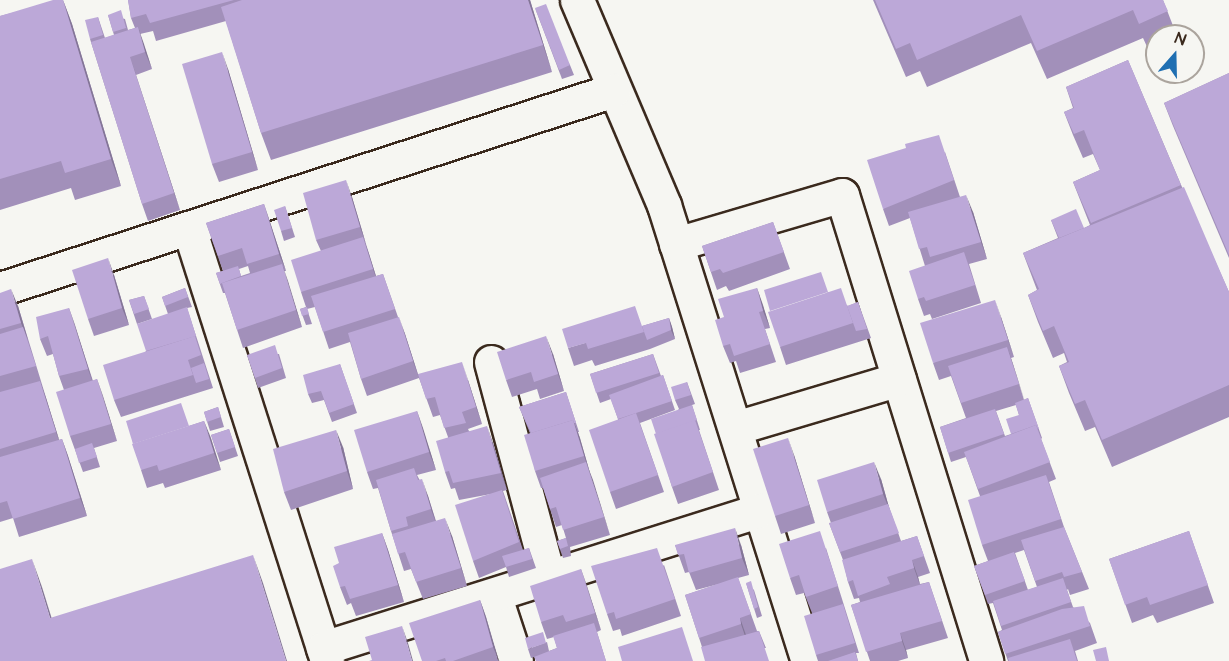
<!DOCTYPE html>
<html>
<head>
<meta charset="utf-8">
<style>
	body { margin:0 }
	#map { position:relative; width:1229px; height:661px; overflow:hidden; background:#f6f6f2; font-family:"Architects Daughter",sans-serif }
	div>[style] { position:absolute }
	.roads { filter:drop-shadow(2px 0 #3b2a1e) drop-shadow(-2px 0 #3b2a1e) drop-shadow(0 2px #3b2a1e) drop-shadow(0 -2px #3b2a1e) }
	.minor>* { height:33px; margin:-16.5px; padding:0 16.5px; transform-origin:16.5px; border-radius:16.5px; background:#f6f6f2 }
	.wall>* { inset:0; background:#a290ba }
	.shaded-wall>* { inset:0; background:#847697 }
	.building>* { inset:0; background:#bca8d8 }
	span { translate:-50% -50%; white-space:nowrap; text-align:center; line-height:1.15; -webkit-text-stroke:5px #f6f6f2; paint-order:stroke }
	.north { position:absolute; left:1145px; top:24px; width:60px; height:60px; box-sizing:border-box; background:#f6f6f2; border:2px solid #aba49d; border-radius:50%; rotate:20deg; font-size:16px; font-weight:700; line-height:24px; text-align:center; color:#3b2a1e }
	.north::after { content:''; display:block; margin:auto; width:21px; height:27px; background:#1f6fb2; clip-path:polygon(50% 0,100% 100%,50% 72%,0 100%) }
</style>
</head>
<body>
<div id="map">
	<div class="roads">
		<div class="minor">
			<div style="left:577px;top:0;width:223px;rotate:67deg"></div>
			<div style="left:664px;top:205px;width:478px;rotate:72.5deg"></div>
			<div style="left:189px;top:228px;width:454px;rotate:72.3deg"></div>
			<div style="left:676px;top:244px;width:173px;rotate:-16.4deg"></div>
			<div style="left:842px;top:195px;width:488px;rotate:72.8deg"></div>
			<div style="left:0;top:289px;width:645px;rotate:-17.96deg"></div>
			<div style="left:491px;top:362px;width:224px;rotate:75deg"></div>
			<div style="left:735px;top:428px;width:171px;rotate:-16.6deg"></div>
			<div style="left:495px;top:597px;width:67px;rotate:71.8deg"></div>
			<div style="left:323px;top:648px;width:459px;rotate:-17.5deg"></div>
		</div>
	</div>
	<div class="wall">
		<div style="clip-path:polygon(63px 0,72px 24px,121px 186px,75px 200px,71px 188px,0 210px,0 16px)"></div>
		<div style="clip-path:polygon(128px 0,530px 0,552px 72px,271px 160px,261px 133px,226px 21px,156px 41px,153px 31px,140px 34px,152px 69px,136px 75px,180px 210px,148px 221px,142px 204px,90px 39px,98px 17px,105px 38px,114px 35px,108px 15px,125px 19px,128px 30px,135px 28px,131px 18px)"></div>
		<div style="clip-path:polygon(873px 0,1163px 0,1177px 36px,1157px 36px,1157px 48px,1149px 51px,1143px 38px,1047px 79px,1031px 43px,927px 87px,920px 71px,906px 77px)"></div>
		<div style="clip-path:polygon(535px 8px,570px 65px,574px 75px,562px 79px)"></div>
		<div style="clip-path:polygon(1128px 60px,1182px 187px,1229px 292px,1229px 417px,1112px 467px,1095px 427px,1085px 431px,1069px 393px,1059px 366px,1067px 362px,1064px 353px,1053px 358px,1038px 322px,1028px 295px,1037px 290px,1023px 253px,1058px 238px,1051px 220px,1084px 228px,1090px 225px,1073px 182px,1100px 170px,1093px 154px,1083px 158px,1073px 135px,1064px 112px,1073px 108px,1066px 87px)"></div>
		<div style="clip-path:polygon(228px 69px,258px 170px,219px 182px,212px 164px)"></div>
		<div style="clip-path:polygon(1229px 73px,1229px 258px,1173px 126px,1164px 103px)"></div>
		<div style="clip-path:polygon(945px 152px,960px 197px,973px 212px,987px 259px,969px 264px,981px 303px,932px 319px,930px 314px,924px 316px,918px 299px,925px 266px,910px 218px,889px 226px,883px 209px)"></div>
		<div style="clip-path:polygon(352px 197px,366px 244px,376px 276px,383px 274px,398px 317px,405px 334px,418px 374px,468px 380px,482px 424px,468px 429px,469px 431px,493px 443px,507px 490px,503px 491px,523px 550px,529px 548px,536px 568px,509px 577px,506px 567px,479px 578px,473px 561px,491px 494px,459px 500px,455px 488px,451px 489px,445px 472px,448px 437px,440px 415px,433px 417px,419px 378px,367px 396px,361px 379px,350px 342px,329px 349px,315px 307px,307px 309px,312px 324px,306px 325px,300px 309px,306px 307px,301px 292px,321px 251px,316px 240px)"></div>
		<div style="clip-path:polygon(evenodd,264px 204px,286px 271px,284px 271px,302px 327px,243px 348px,225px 293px,223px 293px,216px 273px,223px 271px,206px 223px,264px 204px,248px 266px,250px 273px,241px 276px,239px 269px,248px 266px)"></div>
		<div style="clip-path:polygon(285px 206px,295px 237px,284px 241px,281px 231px)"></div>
		<div style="clip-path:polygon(773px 222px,790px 269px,729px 291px,726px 286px,717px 290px,702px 246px)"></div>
		<div style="clip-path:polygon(114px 275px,129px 325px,94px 336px,88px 319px)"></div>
		<div style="clip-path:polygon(185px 288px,192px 307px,187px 308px,213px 388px,121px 417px,114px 400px,146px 351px,168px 314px,162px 297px)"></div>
		<div style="clip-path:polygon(757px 288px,770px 328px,765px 329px,776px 362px,740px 373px,736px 361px,730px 363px,723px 346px,724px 317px)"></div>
		<div style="clip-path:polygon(828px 292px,848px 306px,858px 302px,871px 338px,786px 365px,780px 347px)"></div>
		<div style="clip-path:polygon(0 293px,18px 306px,59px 440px,62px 439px,68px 456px,87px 516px,19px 537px,13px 518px,0 522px)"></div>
		<div style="clip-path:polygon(144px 296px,152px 319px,137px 324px,129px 300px)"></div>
		<div style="clip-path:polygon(69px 308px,93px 381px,97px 379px,117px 441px,94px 448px,100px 467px,83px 472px,70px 436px,64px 390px,59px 376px,53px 354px,47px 356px,40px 339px)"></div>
		<div style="clip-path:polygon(evenodd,1001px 317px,1014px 357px,1011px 358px,1024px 400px,1028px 398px,1042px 438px,1041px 439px,1056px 479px,1049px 482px,1064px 527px,1089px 589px,1070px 595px,1068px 589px,1067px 590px,1073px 607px,1090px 623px,1097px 643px,1075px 651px,1078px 661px,1008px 661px,998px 632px,1002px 630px,993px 603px,988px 604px,974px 566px,988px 561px,982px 545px,980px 496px,966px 457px,951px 462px,940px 427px,966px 418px,951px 376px,939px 380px,933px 363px,1001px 317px,1016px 405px,1019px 415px,1011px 434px,1005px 436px,996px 411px,1016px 405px,1001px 317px,1024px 550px,1037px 587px,1028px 590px,1015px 553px,1024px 550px)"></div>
		<div style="clip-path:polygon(669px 318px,672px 327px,675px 339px,650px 349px,595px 366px,592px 360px,574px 366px,568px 348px)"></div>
		<div style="clip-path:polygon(279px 354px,286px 378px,258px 388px,247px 355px)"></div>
		<div style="clip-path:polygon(553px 354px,564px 391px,540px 399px,537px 389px,512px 397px,506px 380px)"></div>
		<div style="clip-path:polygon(653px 354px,661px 376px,663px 375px,675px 410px,640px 423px,664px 492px,616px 509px,610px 492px,618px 419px,611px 399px,600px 403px,590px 374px)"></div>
		<div style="clip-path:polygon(340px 364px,357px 413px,332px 422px,324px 400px,312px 403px,308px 394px)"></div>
		<div style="clip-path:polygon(687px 382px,695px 404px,692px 405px,700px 430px,699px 430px,719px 490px,678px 504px,672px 487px,656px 434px,679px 409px,675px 400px)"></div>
		<div style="clip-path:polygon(566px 392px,579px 432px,578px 432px,590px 473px,610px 535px,570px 547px,571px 556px,563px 558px,557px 541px,566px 538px,562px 525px,556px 527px,543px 488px,541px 488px,535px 471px,530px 433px,519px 407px)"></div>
		<div style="clip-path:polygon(218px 407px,224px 427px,210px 431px,204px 412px)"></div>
		<div style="clip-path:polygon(417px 411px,436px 470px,417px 475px,428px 496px,436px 521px,452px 536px,467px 586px,423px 599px,411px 569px,404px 571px,391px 531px,378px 488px,373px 489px,367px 472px)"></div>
		<div style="clip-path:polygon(204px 421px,221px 470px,165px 488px,163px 483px,147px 488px,141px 470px,189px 426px)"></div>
		<div style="clip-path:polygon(229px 429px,238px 456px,220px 462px,211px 435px)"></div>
		<div style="clip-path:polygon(343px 447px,353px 489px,291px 510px,284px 492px)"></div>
		<div style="clip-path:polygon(794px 455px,815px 523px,781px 534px,775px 516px)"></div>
		<div style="clip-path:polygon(881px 479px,888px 504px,901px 541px,917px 536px,930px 573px,918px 577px,920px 584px,929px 582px,948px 638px,906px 650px,908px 658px,898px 661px,870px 661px,851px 605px,860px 602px,859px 598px,854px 599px,848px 582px,843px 560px,829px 523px,831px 523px,827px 512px)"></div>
		<div style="clip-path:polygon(1189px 531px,1214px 603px,1157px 623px,1153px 615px,1132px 623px,1109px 559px)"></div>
		<div style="clip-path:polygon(382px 533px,388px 550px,404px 602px,356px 616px,351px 603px,347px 605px,340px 587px)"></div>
		<div style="clip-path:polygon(675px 545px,741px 545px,749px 575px,738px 578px,757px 631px,759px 631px,766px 648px,702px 647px,685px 595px,719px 584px,696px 590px,689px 572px,685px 573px)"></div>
		<div style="clip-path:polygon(826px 548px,859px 653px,856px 653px,858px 661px,818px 661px,816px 655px,812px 613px,804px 593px,796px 595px,790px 578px)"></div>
		<div style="clip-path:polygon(664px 565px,681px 616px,622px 636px,620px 629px,613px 631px,607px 614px)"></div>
		<div style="clip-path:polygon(581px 569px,601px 630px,597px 632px,606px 661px,534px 657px,531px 658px,528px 649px,547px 642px,549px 651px,557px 648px,554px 637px,547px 639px,541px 622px)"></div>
		<div style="clip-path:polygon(746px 583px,754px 590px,762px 616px,757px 618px)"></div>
		<div style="clip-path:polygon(480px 600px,486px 617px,498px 660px,500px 661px,422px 661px)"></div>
	</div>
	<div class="shaded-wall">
		<div style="clip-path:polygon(63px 0,72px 24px,121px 186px,111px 159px)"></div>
		<div style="clip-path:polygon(528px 0,530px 0,552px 72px)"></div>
		<div style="clip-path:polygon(138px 27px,144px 44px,152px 69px,145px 52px)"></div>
		<div style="clip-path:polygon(222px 52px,228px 69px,258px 170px,252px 152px)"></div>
		<div style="clip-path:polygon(130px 57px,136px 75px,180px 210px,174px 193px)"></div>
		<div style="clip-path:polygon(346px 180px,352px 197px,366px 244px,360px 227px)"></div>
		<div style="clip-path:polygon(966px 195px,973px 212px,987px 259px,981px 242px)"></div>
		<div style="clip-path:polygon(264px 204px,270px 222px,286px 271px,279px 254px)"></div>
		<div style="clip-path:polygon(363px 237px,369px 254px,379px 286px,373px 269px)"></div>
		<div style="clip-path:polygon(108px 258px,114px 275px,129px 325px,122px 308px)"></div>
		<div style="clip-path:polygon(282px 264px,288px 281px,302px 327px,296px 310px)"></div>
		<div style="clip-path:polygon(757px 288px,763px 305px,770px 328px,763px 311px)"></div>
		<div style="clip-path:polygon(11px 289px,18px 306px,28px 340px,21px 323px)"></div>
		<div style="clip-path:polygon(995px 300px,1001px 317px,1014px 357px,1008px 340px)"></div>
		<div style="clip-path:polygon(69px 308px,75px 325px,94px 386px,88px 369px)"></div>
		<div style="clip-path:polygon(399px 317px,405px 334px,419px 378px,413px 361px)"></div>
		<div style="clip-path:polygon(669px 318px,672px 327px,675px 339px,671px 330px)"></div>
		<div style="clip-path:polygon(546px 336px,553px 354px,564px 391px,558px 374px)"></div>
		<div style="clip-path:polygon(1007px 347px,1013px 364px,1025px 402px,1019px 384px)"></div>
		<div style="clip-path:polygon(462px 362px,468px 380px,482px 424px,476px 407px)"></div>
		<div style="clip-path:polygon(97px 379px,103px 396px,117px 441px,111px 424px)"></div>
		<div style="clip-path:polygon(40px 381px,46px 398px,62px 449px,56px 432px)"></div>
		<div style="clip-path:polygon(417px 411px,423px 428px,436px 470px,429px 452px)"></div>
		<div style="clip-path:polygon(573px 420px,580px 438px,590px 473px,584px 456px)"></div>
		<div style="clip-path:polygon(204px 421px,211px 438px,221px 470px,214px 453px)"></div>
		<div style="clip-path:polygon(487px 426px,493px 443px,507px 490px,501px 473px)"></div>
		<div style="clip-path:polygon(336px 430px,343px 447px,353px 489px,347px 471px)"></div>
		<div style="clip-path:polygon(788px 438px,794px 455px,815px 523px,809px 505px)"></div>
		<div style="clip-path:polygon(62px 439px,68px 456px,87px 516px,80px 498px)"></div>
		<div style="clip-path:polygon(586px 462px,593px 480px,610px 535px,604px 517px)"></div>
		<div style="clip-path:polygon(874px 462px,881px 479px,890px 511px,883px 494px)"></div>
		<div style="clip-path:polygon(422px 479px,428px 496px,437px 526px,431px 509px)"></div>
		<div style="clip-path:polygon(445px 518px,452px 536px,467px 586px,461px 568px)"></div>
		<div style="clip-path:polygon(735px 528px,741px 545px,749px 575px,742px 558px)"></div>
		<div style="clip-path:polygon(382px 533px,388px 550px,404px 602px,398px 585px)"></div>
		<div style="clip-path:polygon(253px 555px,263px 583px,287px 661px,286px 661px)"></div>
		<div style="clip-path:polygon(32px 559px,42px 587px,60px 645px,50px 618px)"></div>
		<div style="clip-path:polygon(912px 560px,918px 577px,920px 585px,914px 568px)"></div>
		<div style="clip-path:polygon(581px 569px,587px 586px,601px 630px,595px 613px)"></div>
		<div style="clip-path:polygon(480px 600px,486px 617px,499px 661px,493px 647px)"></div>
		<div style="clip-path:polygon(740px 618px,746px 635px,747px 642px,741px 624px)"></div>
		<div style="clip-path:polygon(402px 626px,408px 643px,413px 661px,412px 661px)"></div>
		<div style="clip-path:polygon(900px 633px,906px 650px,908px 658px,902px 641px)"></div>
	</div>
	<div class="building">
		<div style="clip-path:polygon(53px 0,63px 0,111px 159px,65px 173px,61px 161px,0 179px,0 16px)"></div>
		<div style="clip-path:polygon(128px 0,234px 0,150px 23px,146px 14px,131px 18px)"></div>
		<div style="clip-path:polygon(242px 0,528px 0,543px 45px,261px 133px,221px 7px)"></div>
		<div style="clip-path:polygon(875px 0,1163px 0,1168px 11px,1139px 24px,1133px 10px,1037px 51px,1021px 15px,917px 60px,910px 43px,896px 49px)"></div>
		<div style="clip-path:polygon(546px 4px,570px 65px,559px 70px,535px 8px)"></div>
		<div style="clip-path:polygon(121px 10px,126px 28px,113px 32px,108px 15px)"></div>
		<div style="clip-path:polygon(98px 17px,103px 35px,90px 39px,85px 20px)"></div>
		<div style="clip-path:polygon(138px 27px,145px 52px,130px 57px,174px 193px,142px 204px,91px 42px)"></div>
		<div style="clip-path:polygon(222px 52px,252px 152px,212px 164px,182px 64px)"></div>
		<div style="clip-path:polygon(1128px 60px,1181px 185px,1091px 223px,1073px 182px,1100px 170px,1084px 130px,1074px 134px,1064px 112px,1074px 108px,1066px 87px)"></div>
		<div style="clip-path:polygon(1229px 73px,1229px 255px,1164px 103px)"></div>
		<div style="clip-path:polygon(939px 135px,954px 180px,883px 209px,867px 160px,906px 148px,905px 144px)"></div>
		<div style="clip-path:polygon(346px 180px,360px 227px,316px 240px,303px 193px)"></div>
		<div style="clip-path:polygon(1184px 187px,1229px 292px,1229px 385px,1102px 440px,1085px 400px,1075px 404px,1059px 366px,1069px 362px,1054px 326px,1043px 331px,1028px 295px,1039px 289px,1023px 253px)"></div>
		<div style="clip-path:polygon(966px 195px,981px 242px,930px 257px,927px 247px,919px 249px,908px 212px)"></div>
		<div style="clip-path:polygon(264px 204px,279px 254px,247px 264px,242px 248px,218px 256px,206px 223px)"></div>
		<div style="clip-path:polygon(285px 206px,292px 228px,281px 231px,274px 210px)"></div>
		<div style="clip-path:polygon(1076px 209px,1084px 228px,1059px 238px,1051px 220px)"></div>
		<div style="clip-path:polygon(773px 222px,784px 252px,723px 273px,720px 269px,711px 272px,702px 246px)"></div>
		<div style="clip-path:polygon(363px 237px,373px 269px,301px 292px,291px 260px)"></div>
		<div style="clip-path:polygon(964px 252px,975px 285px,926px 301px,924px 297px,918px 299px,909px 271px)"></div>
		<div style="clip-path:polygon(108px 258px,122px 308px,88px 319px,72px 270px)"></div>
		<div style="clip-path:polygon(282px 264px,296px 310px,237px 330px,222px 283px)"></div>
		<div style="clip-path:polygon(238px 266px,241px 276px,222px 283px,220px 284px,216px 273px)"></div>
		<div style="clip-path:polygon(821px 272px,828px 292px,770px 311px,764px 290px)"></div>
		<div style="clip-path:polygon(383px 274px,395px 309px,323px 332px,311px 296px)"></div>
		<div style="clip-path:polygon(185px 288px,188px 297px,165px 306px,162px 297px)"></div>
		<div style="clip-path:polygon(757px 288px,763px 311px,759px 312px,770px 344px,734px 356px,730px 344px,723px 346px,715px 320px,724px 317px,718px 299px)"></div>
		<div style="clip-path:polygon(841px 288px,853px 323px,780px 347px,768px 312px)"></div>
		<div style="clip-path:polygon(11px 289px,21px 323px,0 329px,0 293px)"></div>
		<div style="clip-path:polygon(144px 296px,149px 309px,134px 314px,129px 300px)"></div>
		<div style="clip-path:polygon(995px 300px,1008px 340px,933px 363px,920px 323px)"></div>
		<div style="clip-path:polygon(858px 302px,867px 329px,856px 331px,847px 306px)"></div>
		<div style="clip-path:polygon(635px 306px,644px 332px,588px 349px,586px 343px,568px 348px,562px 329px)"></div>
		<div style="clip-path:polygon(187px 307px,196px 336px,146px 351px,137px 324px)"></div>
		<div style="clip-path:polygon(307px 307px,309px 314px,302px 316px,300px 309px)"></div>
		<div style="clip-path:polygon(69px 308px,88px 369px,59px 376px,48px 336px,40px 339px,36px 317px)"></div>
		<div style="clip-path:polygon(399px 317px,413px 361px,361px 379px,348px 333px)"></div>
		<div style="clip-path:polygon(669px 318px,671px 330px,647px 340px,642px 326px)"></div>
		<div style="clip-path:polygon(23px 327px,36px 366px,0 376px,0 334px)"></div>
		<div style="clip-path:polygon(195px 336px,201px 355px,188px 360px,193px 375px,114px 400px,103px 365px)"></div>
		<div style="clip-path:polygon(546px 336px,558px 374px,534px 382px,531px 372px,506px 380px,497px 352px)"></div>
		<div style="clip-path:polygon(275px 345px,282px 368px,255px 378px,247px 355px)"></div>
		<div style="clip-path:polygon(1007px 347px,1019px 384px,961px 403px,948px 366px)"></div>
		<div style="clip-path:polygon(653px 354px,659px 373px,596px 393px,590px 374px)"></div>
		<div style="clip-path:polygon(462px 362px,476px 407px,462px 412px,466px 423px,444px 428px,435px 397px,426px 399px,418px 374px)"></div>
		<div style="clip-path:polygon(204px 363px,209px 379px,196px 383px,191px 368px)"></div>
		<div style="clip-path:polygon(340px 364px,354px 404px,329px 413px,321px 391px,308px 394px,303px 375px)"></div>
		<div style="clip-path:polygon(663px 375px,672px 401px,618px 419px,609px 395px)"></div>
		<div style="clip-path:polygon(97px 379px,111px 424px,70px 436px,56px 392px)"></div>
		<div style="clip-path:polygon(40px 381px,56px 432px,0 449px,0 392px)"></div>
		<div style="clip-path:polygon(687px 382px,691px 395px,675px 400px,671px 387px)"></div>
		<div style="clip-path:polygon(566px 392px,576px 423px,574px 423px,573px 420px,531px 433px,519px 407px)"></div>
		<div style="clip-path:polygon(1028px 398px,1039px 429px,1038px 429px,1036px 425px,1011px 434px,1006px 419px,1019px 415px,1015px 403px)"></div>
		<div style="clip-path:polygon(181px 403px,189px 426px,133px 444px,126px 421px)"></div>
		<div style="clip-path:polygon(692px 405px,697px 420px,656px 434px,651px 419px)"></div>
		<div style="clip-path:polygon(218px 407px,221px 417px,207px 422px,204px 412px)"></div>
		<div style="clip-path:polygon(995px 409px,1004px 434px,948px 453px,940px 427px)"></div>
		<div style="clip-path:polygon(417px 411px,429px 452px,367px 472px,354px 430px)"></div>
		<div style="clip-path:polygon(636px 413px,658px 475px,610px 492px,589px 430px)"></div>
		<div style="clip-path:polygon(573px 420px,584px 456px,535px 471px,524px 435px)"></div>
		<div style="clip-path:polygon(695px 420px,713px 472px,672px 487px,654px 434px)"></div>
		<div style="clip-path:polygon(204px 421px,214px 453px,159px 471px,157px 465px,141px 470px,132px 444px)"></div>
		<div style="clip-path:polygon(1036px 425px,1050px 462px,978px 489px,964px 452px)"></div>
		<div style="clip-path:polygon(487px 426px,501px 473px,453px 483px,449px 471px,445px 472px,436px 441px)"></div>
		<div style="clip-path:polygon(229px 429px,235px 447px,217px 453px,211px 435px)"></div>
		<div style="clip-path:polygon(336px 430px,347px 471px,284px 492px,273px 449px)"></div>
		<div style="clip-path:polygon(788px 438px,809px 505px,775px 516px,753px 449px)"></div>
		<div style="clip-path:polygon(62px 439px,80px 498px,13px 519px,7px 501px,0 503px,0 457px)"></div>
		<div style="clip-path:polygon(92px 443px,97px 457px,79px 463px,75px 449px)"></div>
		<div style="clip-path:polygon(586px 462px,604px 517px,563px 530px,556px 507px,550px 509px,540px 478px)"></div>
		<div style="clip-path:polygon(874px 462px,883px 494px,827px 512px,817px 480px)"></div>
		<div style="clip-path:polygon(414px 468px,418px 480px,422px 479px,431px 509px,406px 517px,408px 526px,391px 531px,376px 480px)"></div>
		<div style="clip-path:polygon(1046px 475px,1061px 519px,982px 545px,968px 500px)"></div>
		<div style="clip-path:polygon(502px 490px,519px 542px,473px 561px,455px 505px)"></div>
		<div style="clip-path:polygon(888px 504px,899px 533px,840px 552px,829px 523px)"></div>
		<div style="clip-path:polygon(445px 518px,461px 568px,416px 582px,405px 552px,398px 554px,392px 534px)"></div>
		<div style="clip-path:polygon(1064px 527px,1082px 572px,1064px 577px,1062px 572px,1035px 581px,1021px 540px)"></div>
		<div style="clip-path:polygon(735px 528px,742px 558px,689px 573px,684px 554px,678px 555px,675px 545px)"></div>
		<div style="clip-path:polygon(820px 531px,838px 586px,806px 597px,799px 575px,790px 578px,779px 544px)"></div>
		<div style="clip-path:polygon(1189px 531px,1208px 585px,1150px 605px,1147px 597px,1125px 605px,1109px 559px)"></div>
		<div style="clip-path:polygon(382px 533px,398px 585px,350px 599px,345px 586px,340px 587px,333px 566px,339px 563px,334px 547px)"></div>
		<div style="clip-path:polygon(917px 536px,924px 556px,912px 560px,914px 568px,887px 577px,890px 584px,858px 596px,853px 580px,848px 582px,842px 560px)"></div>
		<div style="clip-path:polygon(566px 538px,568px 546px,560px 549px,557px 541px)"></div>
		<div style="clip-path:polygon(529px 548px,532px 559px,506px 567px,502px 556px)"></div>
		<div style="clip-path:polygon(657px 548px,675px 599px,616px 619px,614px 612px,607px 614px,591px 566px)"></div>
		<div style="clip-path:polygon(1014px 552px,1025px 581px,985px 595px,974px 566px)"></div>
		<div style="clip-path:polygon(253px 555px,286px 661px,0 661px,0 569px,32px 559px,50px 618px)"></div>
		<div style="clip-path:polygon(581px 569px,595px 613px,566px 622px,563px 615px,541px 622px,530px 586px)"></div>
		<div style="clip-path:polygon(738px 577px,751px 614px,740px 618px,741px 624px,699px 638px,685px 595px)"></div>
		<div style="clip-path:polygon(1063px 578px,1071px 602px,1001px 626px,993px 601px)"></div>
		<div style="clip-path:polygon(751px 581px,758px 607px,754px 609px,746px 583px)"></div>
		<div style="clip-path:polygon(929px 582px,942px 621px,900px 633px,902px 641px,866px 652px,851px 605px)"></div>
		<div style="clip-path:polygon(480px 600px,493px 647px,453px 661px,446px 661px,445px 658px,436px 661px,422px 661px,409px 623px)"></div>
		<div style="clip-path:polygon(843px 604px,855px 643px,816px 655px,804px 616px)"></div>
		<div style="clip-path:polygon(1084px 606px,1090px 626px,1005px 654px,998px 632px,1062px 609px)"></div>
		<div style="clip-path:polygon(594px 623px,606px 661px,536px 661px,534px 657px,557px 648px,553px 636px)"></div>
		<div style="clip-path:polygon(402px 626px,412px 661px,369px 661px,372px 660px,365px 637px)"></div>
		<div style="clip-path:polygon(682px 627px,693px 661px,622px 661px,618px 647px)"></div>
		<div style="clip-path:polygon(759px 631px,769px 661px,705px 661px,701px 647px)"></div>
		<div style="clip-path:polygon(543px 632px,546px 643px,528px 649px,525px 638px)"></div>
		<div style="clip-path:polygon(1070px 639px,1077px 661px,1009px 661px,1008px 658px)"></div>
		<div style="clip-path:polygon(1106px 647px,1109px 661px,1096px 661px,1093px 650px)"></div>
		<div style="clip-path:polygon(855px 652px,858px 661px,828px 661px)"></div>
	</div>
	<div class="north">N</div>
</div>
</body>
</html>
